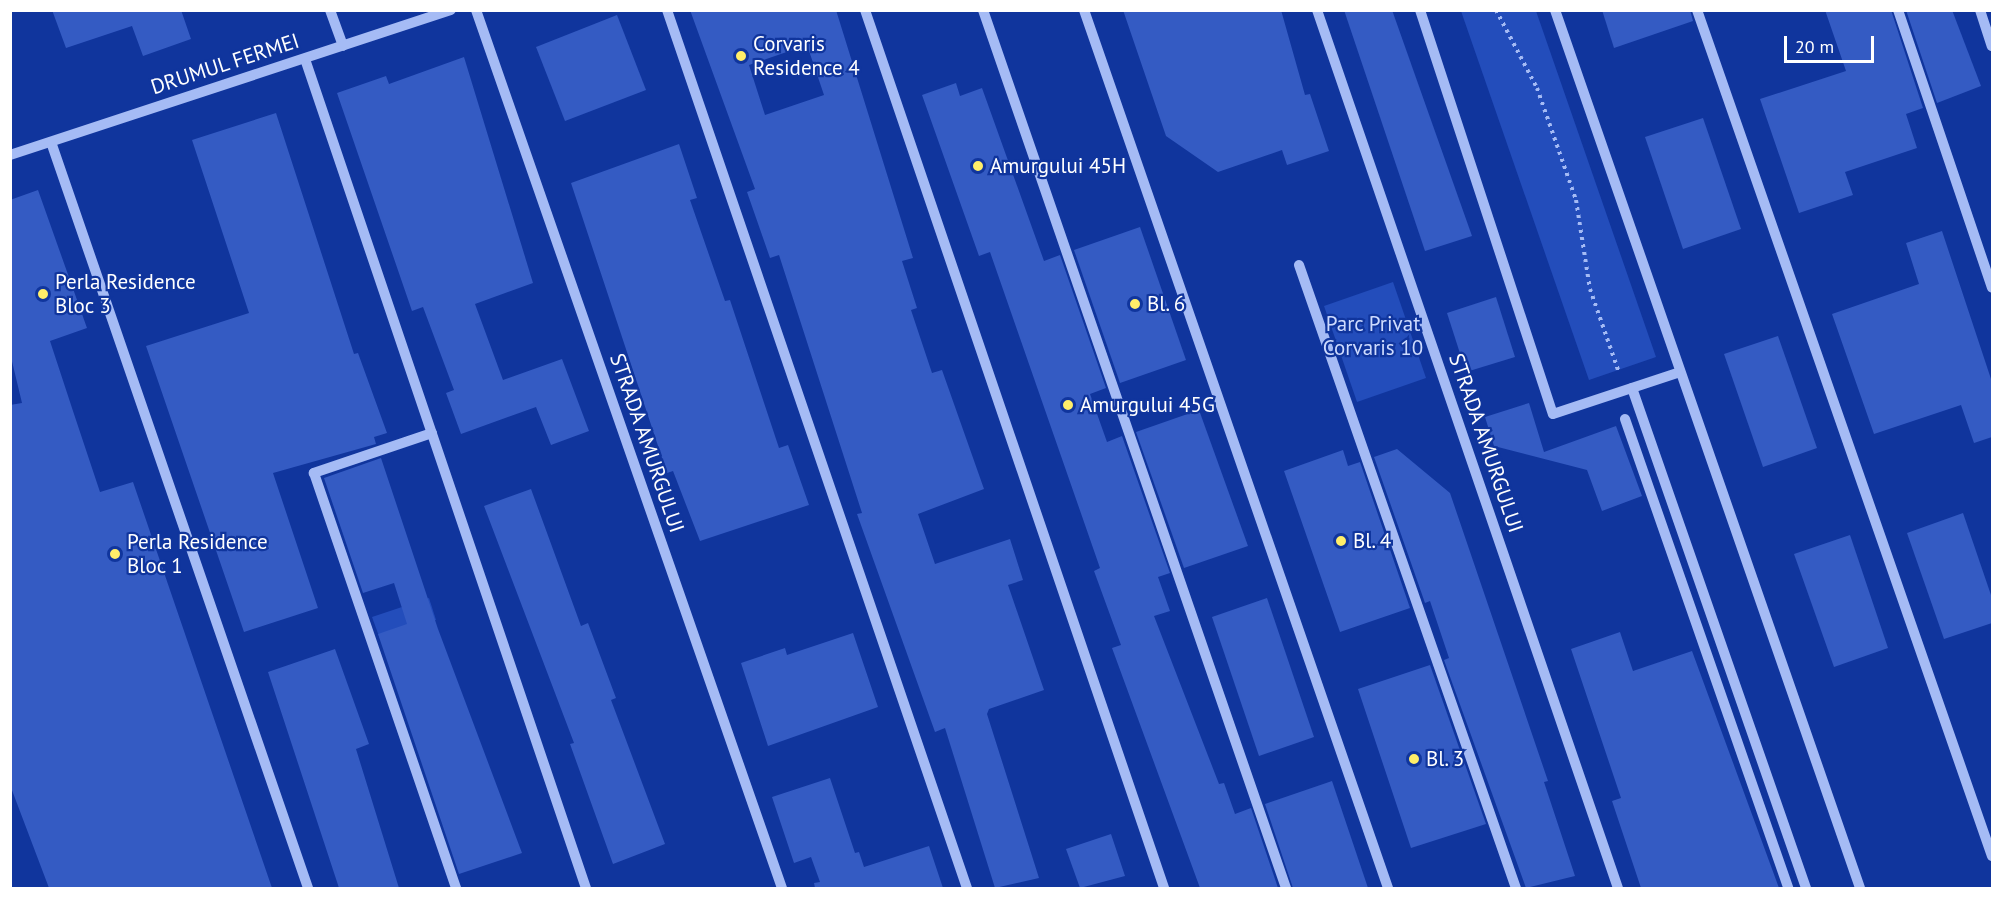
<!DOCTYPE html>
<html>
<head>
<meta charset="utf-8">
<style>
	body { margin:0 }
	#map { position:relative; width:2003px; height:899px; overflow:hidden; background:#10359d; font-family:"PT Sans",sans-serif }
	div>[style] { position:absolute }
	.green>* { inset:0; background:#234dbb }
	.building>* { inset:0; background:#345bc3 }
	.path>* { height:4px; margin-top:-2px; transform-origin:0; background:repeating-linear-gradient(90deg,#a5bbf5 0 3px,transparent 0 7.5px) }
	.minor>* { height:10px; margin:-5px; padding:0 5px; transform-origin:5px; border-radius:5px; background:#a5bbf5 }
	.dots>* { width:16px; height:16px; translate:-50% -50%; box-sizing:border-box; border:3px solid #10359d; border-radius:50% }
	span { translate:-50% -50%; white-space:nowrap; text-align:center; line-height:1.15; -webkit-text-stroke:4.5px #10359d; paint-order:stroke }
	.poi-label { font-size:21px; color:#fff }
	.left { translate:0 -50%; text-align:left }
	.street-label { font-size:21px; color:#fff }
	.park-label { font-size:21px; color:#cedbfe }
	.frame { position:absolute; inset:0; border:12px solid #fff; pointer-events:none }
	.scale { position:absolute; left:1784px; top:36px; width:90px; height:27px; box-sizing:border-box; border:3px solid #fff; border-top:0; padding-left:8px; font-size:18px; line-height:21px; white-space:nowrap; color:#fff; -webkit-text-stroke:4px #10359d; paint-order:stroke }
</style>
</head>
<body>
<div id="map">
	<div class="green">
		<div style="clip-path:polygon(1461px 11px,1536px 11px,1656px 357px,1589px 380px)"></div>
		<div style="clip-path:polygon(1393px 282px,1426px 378px,1357px 402px,1324px 306px)"></div>
		<div style="clip-path:polygon(429px 598px,436px 620px,380px 639px,372px 617px)"></div>
	</div>
	<div class="building">
		<div style="clip-path:polygon(52px 10px,181px 10px,191px 39px,143px 56px,132px 26px,66px 48px)"></div>
		<div style="clip-path:polygon(evenodd,690px 10px,836px 10px,913px 258px,902px 261px,917px 308px,911px 310px,932px 373px,942px 370px,984px 489px,918px 514px,935px 564px,1010px 539px,1023px 580px,1008px 585px,1044px 690px,989px 709px,987px 714px,1039px 878px,995px 888px,945px 728px,935px 732px,857px 514px,862px 513px,779px 255px,770px 258px,747px 192px,755px 189px,690px 10px,807px 45px,824px 95px,765px 115px,749px 65px,807px 45px)"></div>
		<div style="clip-path:polygon(1123px 10px,1281px 10px,1305px 95px,1310px 94px,1329px 151px,1287px 165px,1282px 150px,1218px 172px,1166px 136px)"></div>
		<div style="clip-path:polygon(1344px 10px,1392px 10px,1472px 236px,1425px 251px)"></div>
		<div style="clip-path:polygon(1602px 10px,1690px 10px,1693px 21px,1614px 48px)"></div>
		<div style="clip-path:polygon(1825px 10px,1891px 10px,1923px 108px,1906px 114px,1917px 148px,1845px 172px,1853px 195px,1799px 213px,1760px 99px,1846px 71px)"></div>
		<div style="clip-path:polygon(1906px 10px,1952px 10px,1981px 86px,1937px 103px)"></div>
		<div style="clip-path:polygon(617px 15px,646px 90px,565px 121px,536px 47px)"></div>
		<div style="clip-path:polygon(464px 57px,533px 283px,475px 304px,503px 380px,562px 359px,589px 431px,551px 445px,536px 407px,461px 434px,446px 393px,454px 390px,423px 307px,412px 311px,337px 93px,386px 76px,389px 84px)"></div>
		<div style="clip-path:polygon(956px 83px,960px 96px,982px 88px,1044px 261px,1060px 255px,1106px 388px,1090px 394px,1107px 442px,1122px 436px,1170px 573px,1158px 577px,1170px 611px,1154px 616px,1219px 784px,1224px 783px,1235px 814px,1251px 808px,1278px 888px,1200px 888px,1112px 648px,1121px 645px,1094px 571px,1100px 568px,990px 252px,979px 256px,922px 95px)"></div>
		<div style="clip-path:polygon(276px 113px,354px 354px,358px 353px,387px 433px,374px 437px,376px 444px,273px 473px,318px 608px,244px 632px,146px 346px,249px 313px,192px 140px)"></div>
		<div style="clip-path:polygon(1703px 118px,1741px 229px,1683px 249px,1645px 137px)"></div>
		<div style="clip-path:polygon(679px 144px,697px 198px,690px 200px,725px 301px,730px 300px,779px 448px,788px 445px,809px 505px,700px 541px,673px 471px,667px 473px,571px 183px)"></div>
		<div style="clip-path:polygon(38px 190px,87px 328px,50px 341px,72px 408px,100px 492px,133px 482px,272px 888px,49px 888px,10px 785px,10px 405px,22px 403px,10px 353px,10px 200px)"></div>
		<div style="clip-path:polygon(1140px 227px,1186px 360px,1120px 383px,1074px 250px)"></div>
		<div style="clip-path:polygon(1942px 231px,1992px 382px,1992px 437px,1974px 443px,1961px 405px,1874px 434px,1832px 314px,1919px 284px,1906px 243px)"></div>
		<div style="clip-path:polygon(1496px 297px,1515px 357px,1466px 372px,1447px 313px)"></div>
		<div style="clip-path:polygon(1778px 336px,1817px 448px,1763px 467px,1724px 354px)"></div>
		<div style="clip-path:polygon(1529px 403px,1544px 452px,1616px 426px,1642px 496px,1602px 511px,1587px 470px,1494px 446px,1485px 417px)"></div>
		<div style="clip-path:polygon(1199px 410px,1248px 546px,1184px 568px,1136px 432px)"></div>
		<div style="clip-path:polygon(1397px 449px,1450px 493px,1548px 781px,1544px 782px,1575px 876px,1526px 888px,1444px 660px,1449px 658px,1430px 601px,1425px 603px,1374px 457px)"></div>
		<div style="clip-path:polygon(1343px 450px,1348px 466px,1360px 462px,1410px 608px,1340px 632px,1284px 471px)"></div>
		<div style="clip-path:polygon(381px 458px,438px 629px,522px 853px,459px 874px,378px 634px,407px 624px,394px 583px,363px 593px,324px 478px)"></div>
		<div style="clip-path:polygon(531px 489px,581px 626px,588px 623px,616px 698px,611px 700px,665px 844px,613px 864px,570px 744px,574px 743px,484px 506px)"></div>
		<div style="clip-path:polygon(1963px 513px,1992px 598px,1992px 623px,1944px 639px,1907px 533px)"></div>
		<div style="clip-path:polygon(1850px 535px,1888px 648px,1834px 667px,1794px 554px)"></div>
		<div style="clip-path:polygon(1267px 598px,1314px 737px,1259px 756px,1212px 617px)"></div>
		<div style="clip-path:polygon(1620px 632px,1633px 671px,1692px 651px,1779px 888px,1641px 888px,1612px 801px,1621px 798px,1571px 649px)"></div>
		<div style="clip-path:polygon(853px 633px,878px 707px,768px 746px,741px 663px,785px 648px,787px 655px)"></div>
		<div style="clip-path:polygon(335px 649px,369px 744px,356px 749px,399px 888px,339px 888px,268px 672px)"></div>
		<div style="clip-path:polygon(1430px 665px,1486px 824px,1411px 848px,1358px 689px)"></div>
		<div style="clip-path:polygon(830px 778px,855px 853px,859px 852px,864px 867px,929px 846px,943px 888px,815px 888px,814px 883px,820px 882px,811px 857px,794px 863px,772px 797px)"></div>
		<div style="clip-path:polygon(1332px 781px,1368px 888px,1293px 888px,1265px 804px)"></div>
		<div style="clip-path:polygon(1111px 834px,1125px 876px,1080px 888px,1066px 849px)"></div>
	</div>
	<div class="path">
		<div style="left:1496px;top:10px;width:88px;rotate:62.3deg"></div>
		<div style="left:1537px;top:88px;width:119px;rotate:70.8deg"></div>
		<div style="left:1576px;top:200px;width:90px;rotate:81.1deg"></div>
		<div style="left:1590px;top:289px;width:86px;rotate:70.9deg"></div>
	</div>
	<div class="minor">
		<div style="left:330px;top:10px;width:38px;rotate:70deg"></div>
		<div style="left:476px;top:10px;width:930px;rotate:70.79deg"></div>
		<div style="left:667px;top:10px;width:928px;rotate:71.14deg"></div>
		<div style="left:865px;top:10px;width:928px;rotate:71.19deg"></div>
		<div style="left:983px;top:10px;width:929px;rotate:70.96deg"></div>
		<div style="left:1084px;top:10px;width:929px;rotate:70.9deg"></div>
		<div style="left:1317px;top:10px;width:928px;rotate:71.08deg"></div>
		<div style="left:1420px;top:10px;width:425px;rotate:71.8deg"></div>
		<div style="left:1553px;top:414px;width:134px;rotate:-18.3deg"></div>
		<div style="left:1555px;top:10px;width:929px;rotate:70.84deg"></div>
		<div style="left:1697px;top:10px;width:896px;rotate:70.78deg"></div>
		<div style="left:1898px;top:10px;width:293px;rotate:71.3deg"></div>
		<div style="left:1980px;top:10px;width:38px;rotate:72deg"></div>
		<div style="left:305px;top:59px;width:875px;rotate:71.28deg"></div>
		<div style="left:51px;top:142px;width:789px;rotate:70.99deg"></div>
		<div style="left:10px;top:155px;width:464px;rotate:-18.2deg"></div>
		<div style="left:1299px;top:265px;width:660px;rotate:70.8deg"></div>
		<div style="left:1632px;top:388px;width:529px;rotate:70.81deg"></div>
		<div style="left:1625px;top:419px;width:497px;rotate:70.8deg"></div>
		<div style="left:432px;top:433px;width:125px;rotate:161.3deg"></div>
		<div style="left:314px;top:473px;width:439px;rotate:71.1deg"></div>
	</div>
	<div class="dots">
		<div style="left:741px;top:56px;background:#ffee69"></div>
		<div style="left:978px;top:166px;background:#ffee69"></div>
		<div style="left:43px;top:294px;background:#ffee69"></div>
		<div style="left:1135px;top:304px;background:#ffee69"></div>
		<div style="left:1068px;top:405px;background:#ffee69"></div>
		<div style="left:1341px;top:541px;background:#ffee69"></div>
		<div style="left:115px;top:554px;background:#ffee69"></div>
		<div style="left:1414px;top:759px;background:#ffee69"></div>
	</div>
	<div class="poi-label">
		<span class="left" style="left:753px;top:56px">Corvaris<br>Residence 4</span>
		<span class="left" style="left:990px;top:166px">Amurgului 45H</span>
		<span class="left" style="left:55px;top:294px">Perla Residence<br>Bloc 3</span>
		<span class="left" style="left:1147px;top:304px">Bl. 6</span>
		<span class="left" style="left:1080px;top:405px">Amurgului 45G</span>
		<span class="left" style="left:1353px;top:541px">Bl. 4</span>
		<span class="left" style="left:127px;top:554px">Perla Residence<br>Bloc 1</span>
		<span class="left" style="left:1426px;top:759px">Bl. 3</span>
	</div>
	<div class="street-label">
		<span style="left:225px;top:64px;rotate:-18deg">DRUMUL FERMEI</span>
		<span style="left:647px;top:443px;rotate:71deg">STRADA AMURGULUI</span>
		<span style="left:1486px;top:443px;rotate:71deg">STRADA AMURGULUI</span>
	</div>
	<div class="park-label">
		<span style="left:1373px;top:336px">Parc Privat<br>Corvaris 10</span>
	</div>
	<div class="frame"></div>
	<div class="scale">20 m</div>
</div>
</body>
</html>
